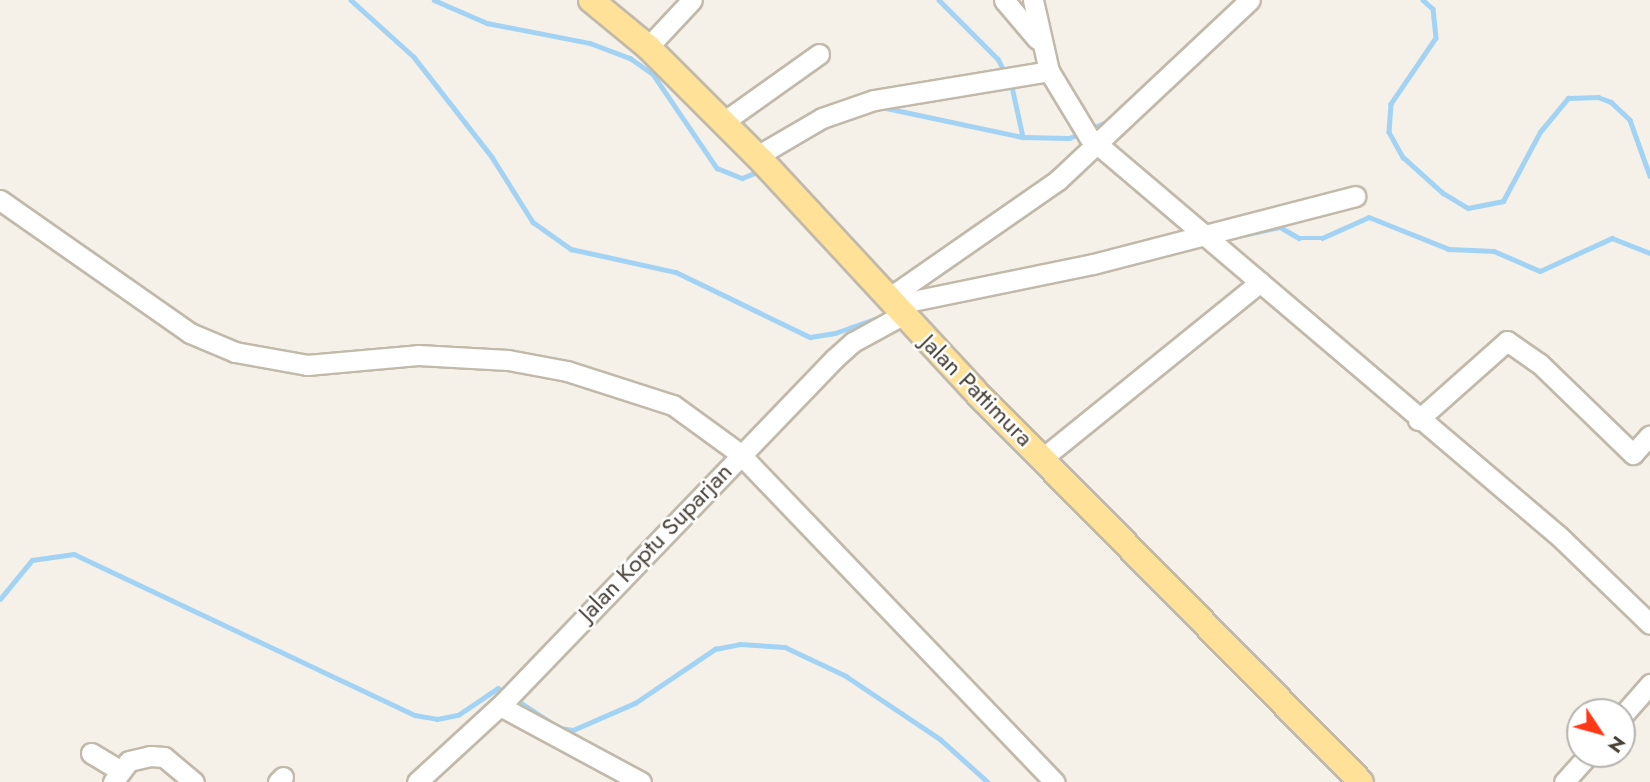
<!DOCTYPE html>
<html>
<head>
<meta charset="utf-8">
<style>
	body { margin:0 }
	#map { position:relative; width:1650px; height:782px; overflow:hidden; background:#f5f1e9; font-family:Jost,sans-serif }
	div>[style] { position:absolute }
	.stream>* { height:4.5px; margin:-2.25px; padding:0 2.25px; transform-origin:2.25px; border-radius:2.25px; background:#a2d3f4 }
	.roads { filter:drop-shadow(2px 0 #c1b9aa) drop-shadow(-2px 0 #c1b9aa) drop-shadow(0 2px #c1b9aa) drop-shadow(0 -2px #c1b9aa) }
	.minor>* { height:19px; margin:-9.5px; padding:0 9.5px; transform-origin:9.5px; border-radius:9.5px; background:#fff }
	.major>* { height:24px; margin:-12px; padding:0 12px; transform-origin:12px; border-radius:12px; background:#ffe198 }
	span { translate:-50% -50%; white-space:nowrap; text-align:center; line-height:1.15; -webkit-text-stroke:5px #fff; paint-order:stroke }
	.street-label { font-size:24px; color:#494237 }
	.north { position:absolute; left:1566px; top:698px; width:70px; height:70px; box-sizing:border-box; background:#fff; border:2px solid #b6b3af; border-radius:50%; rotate:126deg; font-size:19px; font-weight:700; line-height:28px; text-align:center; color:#494237 }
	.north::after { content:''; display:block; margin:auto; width:24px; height:32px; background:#ff3816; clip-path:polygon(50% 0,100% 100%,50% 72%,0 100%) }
</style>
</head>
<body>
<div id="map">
	<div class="stream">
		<div style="left:351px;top:0;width:85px;rotate:42.1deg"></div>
		<div style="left:414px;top:57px;width:127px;rotate:52deg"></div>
		<div style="left:492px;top:157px;width:77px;rotate:57.8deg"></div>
		<div style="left:533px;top:222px;width:47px;rotate:35.4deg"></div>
		<div style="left:571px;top:249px;width:107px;rotate:12.4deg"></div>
		<div style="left:676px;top:272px;width:149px;rotate:25.9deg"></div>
		<div style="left:810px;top:337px;width:25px;rotate:-9deg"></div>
		<div style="left:835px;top:333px;width:54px;rotate:-19.4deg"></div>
		<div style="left:434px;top:0;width:58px;rotate:23.5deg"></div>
		<div style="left:487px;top:23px;width:105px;rotate:11deg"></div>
		<div style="left:590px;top:43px;width:43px;rotate:20.6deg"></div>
		<div style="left:630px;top:58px;width:28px;rotate:35deg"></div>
		<div style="left:653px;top:74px;width:114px;rotate:55.8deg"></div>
		<div style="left:717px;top:168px;width:27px;rotate:22deg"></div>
		<div style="left:742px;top:178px;width:22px;rotate:-22deg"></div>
		<div style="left:939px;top:0;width:83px;rotate:45deg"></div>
		<div style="left:998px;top:59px;width:17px;rotate:62deg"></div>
		<div style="left:1423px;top:0;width:13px;rotate:42deg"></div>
		<div style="left:1433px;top:9px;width:29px;rotate:84deg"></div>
		<div style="left:1436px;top:38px;width:80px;rotate:124.3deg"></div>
		<div style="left:1391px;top:104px;width:28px;rotate:94deg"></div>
		<div style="left:1389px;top:132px;width:29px;rotate:61deg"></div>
		<div style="left:1403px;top:157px;width:54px;rotate:42deg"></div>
		<div style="left:1443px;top:193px;width:29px;rotate:31deg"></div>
		<div style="left:1468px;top:208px;width:36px;rotate:-11deg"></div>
		<div style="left:1503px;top:201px;width:78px;rotate:-61.8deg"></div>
		<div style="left:1540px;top:132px;width:44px;rotate:-50.5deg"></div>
		<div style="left:1568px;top:98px;width:30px;rotate:-2deg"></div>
		<div style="left:1598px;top:97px;width:14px;rotate:21deg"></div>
		<div style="left:1611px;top:102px;width:26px;rotate:43deg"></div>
		<div style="left:1630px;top:120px;width:59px;rotate:70.3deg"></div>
		<div style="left:1195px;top:39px;width:40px;rotate:-43deg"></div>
		<div style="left:1011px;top:82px;width:56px;rotate:77.7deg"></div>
		<div style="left:886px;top:108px;width:140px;rotate:12deg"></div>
		<div style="left:1023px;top:137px;width:46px;rotate:1.2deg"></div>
		<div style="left:1069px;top:138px;width:14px;rotate:-21deg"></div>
		<div style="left:1090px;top:129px;width:23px;rotate:-23deg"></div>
		<div style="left:1229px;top:238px;width:52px;rotate:-12.2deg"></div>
		<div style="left:1280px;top:227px;width:22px;rotate:30deg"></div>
		<div style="left:1299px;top:238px;width:23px"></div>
		<div style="left:1322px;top:238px;width:51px;rotate:-24.1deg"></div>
		<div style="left:1369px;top:217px;width:86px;rotate:21.8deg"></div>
		<div style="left:1449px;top:249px;width:45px;rotate:2.5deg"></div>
		<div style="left:1494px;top:251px;width:50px;rotate:23.5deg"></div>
		<div style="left:1540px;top:271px;width:79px;rotate:-24.6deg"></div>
		<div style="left:1612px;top:238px;width:41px;rotate:21.5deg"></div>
		<div style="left:0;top:599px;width:50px;rotate:-50.6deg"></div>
		<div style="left:32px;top:560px;width:42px;rotate:-8.1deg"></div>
		<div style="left:74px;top:554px;width:377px;rotate:25.3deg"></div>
		<div style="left:415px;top:715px;width:22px;rotate:10deg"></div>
		<div style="left:437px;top:719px;width:21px;rotate:-11deg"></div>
		<div style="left:458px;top:715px;width:48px;rotate:-34deg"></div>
		<div style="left:498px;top:688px;width:11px;rotate:34deg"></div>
		<div style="left:514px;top:698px;width:54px;rotate:33.7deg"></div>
		<div style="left:559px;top:728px;width:14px;rotate:8deg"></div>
		<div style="left:573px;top:730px;width:68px;rotate:-23.5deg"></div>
		<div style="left:635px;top:703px;width:97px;rotate:-34deg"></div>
		<div style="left:715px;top:649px;width:25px;rotate:-11deg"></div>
		<div style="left:740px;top:644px;width:45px;rotate:3.8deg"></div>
		<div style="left:785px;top:647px;width:68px;rotate:25.4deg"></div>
		<div style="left:846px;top:676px;width:113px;rotate:33.8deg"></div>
		<div style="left:940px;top:739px;width:64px;rotate:41.9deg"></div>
	</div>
	<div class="roads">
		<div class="minor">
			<div style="left:1004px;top:0;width:51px;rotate:49.8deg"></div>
			<div style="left:1033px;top:0;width:73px;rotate:77.3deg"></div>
			<div style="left:1049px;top:71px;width:77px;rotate:58.8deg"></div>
			<div style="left:1089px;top:137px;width:618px;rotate:40.34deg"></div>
			<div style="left:1560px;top:537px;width:125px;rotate:44deg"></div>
			<div style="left:648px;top:47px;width:64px;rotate:-46.9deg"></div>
			<div style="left:722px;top:123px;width:119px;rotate:-35.4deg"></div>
			<div style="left:757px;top:156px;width:75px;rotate:-30.3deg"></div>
			<div style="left:822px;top:118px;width:55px;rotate:-19.1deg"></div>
			<div style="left:874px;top:100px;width:177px;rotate:-9.4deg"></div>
			<div style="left:0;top:200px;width:232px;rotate:35deg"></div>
			<div style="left:190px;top:333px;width:49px;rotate:22.9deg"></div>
			<div style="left:235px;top:352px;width:73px;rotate:10.2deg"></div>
			<div style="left:307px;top:365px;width:111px;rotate:-5.1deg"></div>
			<div style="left:418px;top:355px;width:90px;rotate:3.2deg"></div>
			<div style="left:508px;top:360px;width:60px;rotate:10.6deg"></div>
			<div style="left:567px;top:371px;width:111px;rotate:17.8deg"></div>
			<div style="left:673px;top:405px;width:82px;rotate:36deg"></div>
			<div style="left:739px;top:453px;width:456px;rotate:46.2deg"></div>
			<div style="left:887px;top:299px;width:208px;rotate:-34.8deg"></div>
			<div style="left:1058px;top:180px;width:263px;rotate:-43.2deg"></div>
			<div style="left:893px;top:305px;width:204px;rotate:-11.6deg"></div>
			<div style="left:1093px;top:264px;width:271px;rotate:-14.5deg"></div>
			<div style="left:1418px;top:420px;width:119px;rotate:-41.6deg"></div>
			<div style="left:1507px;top:341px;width:39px;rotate:35deg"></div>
			<div style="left:1539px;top:363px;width:131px;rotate:44.1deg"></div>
			<div style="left:1633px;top:454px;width:25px;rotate:-48deg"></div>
			<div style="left:1044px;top:457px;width:278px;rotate:-39deg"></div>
			<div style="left:500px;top:706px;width:160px;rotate:28.3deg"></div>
			<div style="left:1622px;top:716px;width:43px;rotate:-48.8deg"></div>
			<div style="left:91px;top:753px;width:33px;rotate:31deg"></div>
			<div style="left:113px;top:782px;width:26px;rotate:-53deg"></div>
			<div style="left:129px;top:761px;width:22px;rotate:-13deg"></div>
			<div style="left:150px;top:756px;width:14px;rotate:4deg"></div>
			<div style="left:164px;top:757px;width:39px;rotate:40deg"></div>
			<div style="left:278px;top:782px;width:7px;rotate:-45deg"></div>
			<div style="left:417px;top:782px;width:118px;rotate:-42.6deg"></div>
			<div style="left:504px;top:702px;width:476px;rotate:-46.1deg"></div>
			<div style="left:834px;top:359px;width:25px;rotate:-42deg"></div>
			<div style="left:853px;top:342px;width:58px;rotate:-28.8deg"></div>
			<div style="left:1564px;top:782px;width:38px;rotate:-48deg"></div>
		</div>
		<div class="major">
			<div style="left:591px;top:0;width:74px;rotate:39.5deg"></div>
			<div style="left:648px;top:47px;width:163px;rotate:45deg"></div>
			<div style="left:763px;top:162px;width:312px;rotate:47.2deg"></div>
			<div style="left:975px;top:391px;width:549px;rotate:45.37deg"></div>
		</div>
	</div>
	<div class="street-label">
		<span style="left:977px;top:390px;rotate:45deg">Jalan Pattimura</span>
		<span style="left:655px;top:542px;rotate:-46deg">Jalan Koptu Suparjan</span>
	</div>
	<div class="north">N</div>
</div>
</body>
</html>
